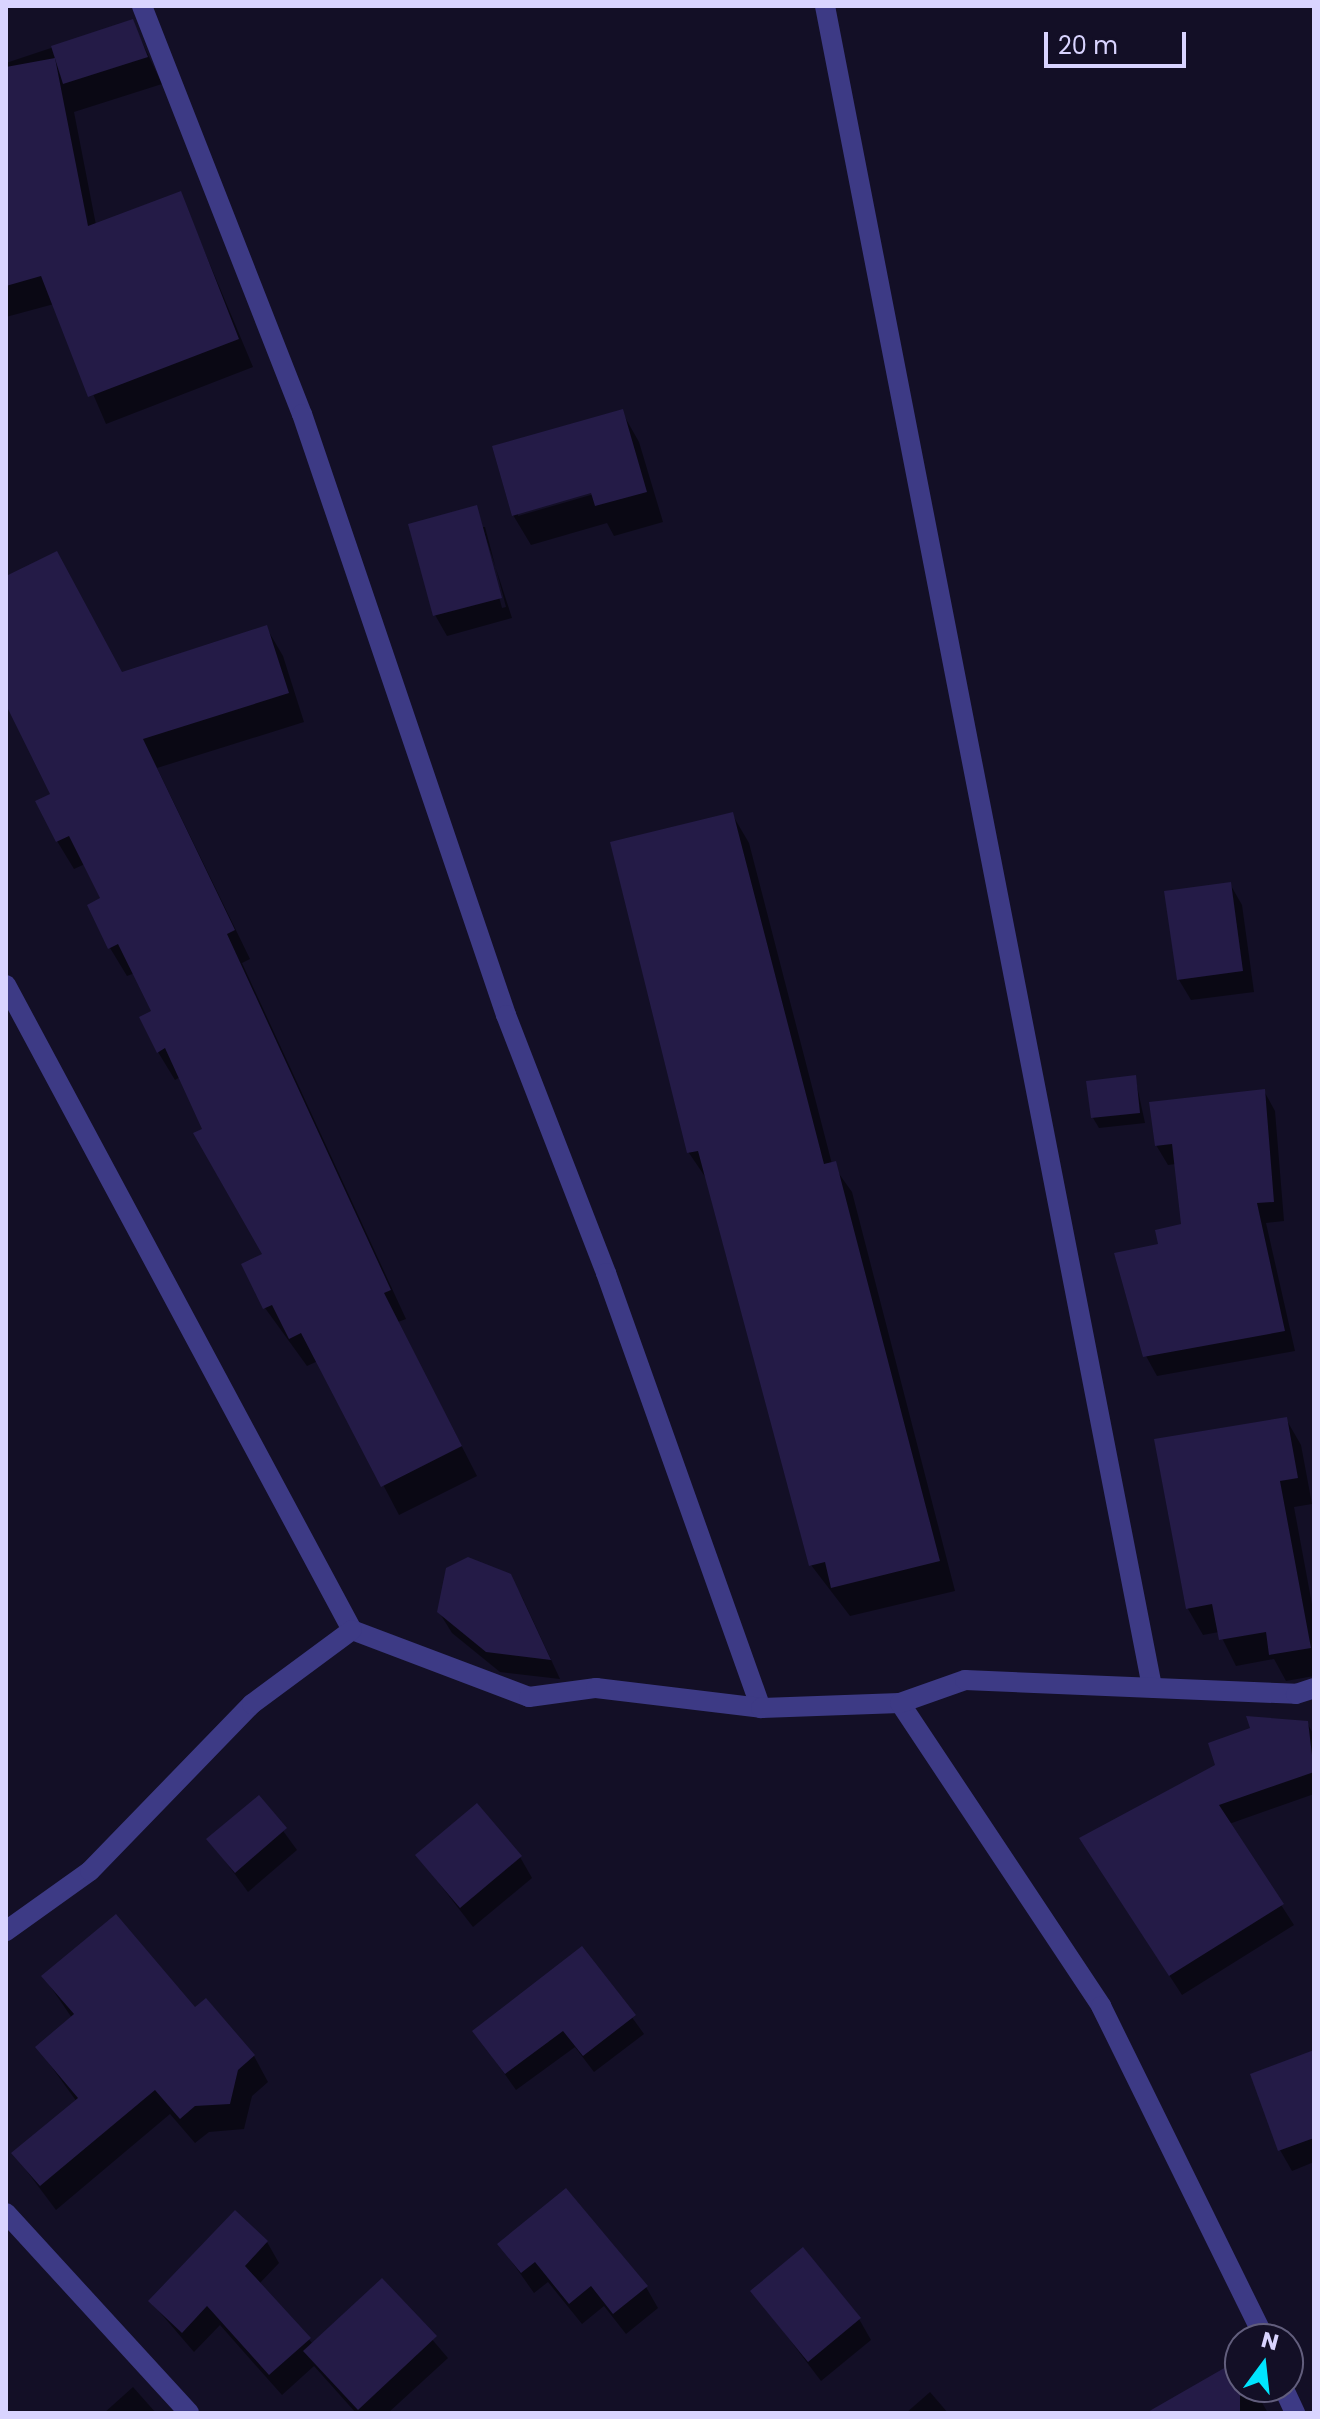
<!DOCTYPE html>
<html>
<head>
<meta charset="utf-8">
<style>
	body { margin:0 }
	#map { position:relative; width:1320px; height:2419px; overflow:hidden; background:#130f26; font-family:Poppins,sans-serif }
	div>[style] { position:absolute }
	.shadow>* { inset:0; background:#0007 }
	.building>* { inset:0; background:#241b47 }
	.street>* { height:20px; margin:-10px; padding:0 10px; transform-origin:10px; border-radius:10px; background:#3d3a85 }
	span { translate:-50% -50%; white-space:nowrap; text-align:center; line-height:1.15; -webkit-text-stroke:8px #130f26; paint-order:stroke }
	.frame { position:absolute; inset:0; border:8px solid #d9d4ff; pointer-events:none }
	.north { position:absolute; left:1224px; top:2323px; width:80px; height:80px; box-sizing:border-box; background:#130f26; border:2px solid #625e7d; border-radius:50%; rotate:15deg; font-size:22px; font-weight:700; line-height:32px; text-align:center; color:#d9d4ff }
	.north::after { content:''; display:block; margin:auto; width:28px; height:36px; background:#00e5ff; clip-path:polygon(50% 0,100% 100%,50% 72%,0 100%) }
	.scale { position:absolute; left:1044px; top:32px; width:142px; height:36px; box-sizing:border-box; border:4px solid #d9d4ff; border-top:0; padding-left:10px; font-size:24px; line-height:28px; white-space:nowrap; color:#d9d4ff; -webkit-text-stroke:6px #130f26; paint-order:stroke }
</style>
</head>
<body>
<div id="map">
	<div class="shadow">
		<div style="clip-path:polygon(132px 21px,162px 84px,74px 112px,96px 225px,180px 193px,253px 367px,106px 424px,54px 304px,6px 317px,6px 63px)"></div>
		<div style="clip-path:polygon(evenodd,622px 412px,639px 442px,663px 522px,614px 536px,607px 523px,531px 545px,513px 515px,622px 412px,600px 488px,601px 492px,518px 516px,518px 512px,600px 488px)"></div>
		<div style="clip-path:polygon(evenodd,476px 507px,512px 618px,447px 636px,435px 615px,476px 507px,481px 527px,485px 527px,506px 607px,502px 608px,481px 527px)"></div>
		<div style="clip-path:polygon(6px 578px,122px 674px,266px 627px,283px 656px,304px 722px,157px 768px,250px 959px,242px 963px,406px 1319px,398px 1322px,477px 1476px,399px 1515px,318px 1361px,307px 1366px,265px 1308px,244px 1265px,265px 1255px,180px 1077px,175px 1080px,158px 1052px,154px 1012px,135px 973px,127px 976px,110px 948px,102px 899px,85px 864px,74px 869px,57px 841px,52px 795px,6px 691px)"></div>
		<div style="clip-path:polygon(732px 814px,749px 843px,832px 1164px,852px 1192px,955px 1591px,850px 1616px,811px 1565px,708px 1181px,689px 1153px)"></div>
		<div style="clip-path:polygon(1230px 884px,1242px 905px,1254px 992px,1191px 1000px,1179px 980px,1167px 892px)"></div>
		<div style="clip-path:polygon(1135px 1077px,1145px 1123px,1099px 1128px,1093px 1118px)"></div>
		<div style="clip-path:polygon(1264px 1091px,1275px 1111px,1284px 1221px,1266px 1223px,1295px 1351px,1157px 1376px,1146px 1356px,1160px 1246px,1184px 1226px,1176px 1164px,1168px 1165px,1156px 1145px)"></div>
		<div style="clip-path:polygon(1286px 1419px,1301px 1445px,1312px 1504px,1294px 1507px,1314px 1615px,1314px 1676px,1286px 1681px,1274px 1659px,1236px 1666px,1219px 1632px,1203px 1635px,1188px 1609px,1157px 1441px)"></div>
		<div style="clip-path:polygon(509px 1576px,522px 1597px,560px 1679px,500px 1672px,452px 1633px,439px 1612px)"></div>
		<div style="clip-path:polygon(1307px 1723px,1314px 1735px,1314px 1794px,1229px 1824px,1294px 1925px,1182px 1995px,1093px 1858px)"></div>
		<div style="clip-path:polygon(259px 1798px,297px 1850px,248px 1892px,209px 1839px)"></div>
		<div style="clip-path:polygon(418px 1856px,520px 1857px,532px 1878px,473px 1927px)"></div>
		<div style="clip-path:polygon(582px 1948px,644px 2034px,594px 2072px,575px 2047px,516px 2090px,474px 2031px)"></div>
		<div style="clip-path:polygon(44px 1977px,254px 2056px,268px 2082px,252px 2096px,244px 2129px,209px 2132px,195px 2143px,170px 2114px,56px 2210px,14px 2154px,77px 2102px,38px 2048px,72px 2018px)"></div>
		<div style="clip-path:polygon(1314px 2052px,1314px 2162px,1292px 2171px,1280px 2150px)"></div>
		<div style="clip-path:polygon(267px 2242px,279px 2263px,259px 2284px,313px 2344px,382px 2281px,448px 2358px,388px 2413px,356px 2413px,314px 2366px,282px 2395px,220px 2325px,194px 2352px,151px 2302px)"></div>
		<div style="clip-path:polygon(500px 2245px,646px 2287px,658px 2308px,626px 2334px,604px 2306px,582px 2324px,548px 2282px,534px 2293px)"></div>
		<div style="clip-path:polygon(753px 2291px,859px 2319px,871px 2340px,821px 2381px)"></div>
		<div style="clip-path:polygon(1240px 2364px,1240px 2387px,1253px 2387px,1268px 2413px,1154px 2413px)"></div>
		<div style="clip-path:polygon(133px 2387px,156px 2413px,104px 2413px)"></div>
		<div style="clip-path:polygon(930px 2392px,948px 2413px,906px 2413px)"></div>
	</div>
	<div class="building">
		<div style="clip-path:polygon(133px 19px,148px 57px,63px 84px,51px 46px)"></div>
		<div style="clip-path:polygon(55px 58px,88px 226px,181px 191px,239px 339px,88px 397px,41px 276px,6px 286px,6px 67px)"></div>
		<div style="clip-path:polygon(623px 409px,647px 492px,595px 506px,591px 493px,512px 516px,492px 446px)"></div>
		<div style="clip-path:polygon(477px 505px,502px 598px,433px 616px,408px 524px)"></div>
		<div style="clip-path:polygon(57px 551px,122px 672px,267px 625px,289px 693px,143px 739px,235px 930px,227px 934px,391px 1290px,384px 1293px,462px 1446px,381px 1487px,301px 1333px,289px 1339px,272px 1305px,263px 1309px,241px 1264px,262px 1254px,193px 1133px,202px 1129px,165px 1048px,157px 1053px,139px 1017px,151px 1011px,118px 944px,108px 949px,87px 905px,100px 898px,69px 836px,56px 842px,35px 801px,50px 794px,6px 705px,6px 576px)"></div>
		<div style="clip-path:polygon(733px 812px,824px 1164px,836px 1161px,940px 1561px,831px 1588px,825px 1562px,809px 1566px,698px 1151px,687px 1153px,610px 842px)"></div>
		<div style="clip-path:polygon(1231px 882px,1243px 971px,1177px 980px,1164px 891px)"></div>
		<div style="clip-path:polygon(1136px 1075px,1140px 1113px,1091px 1118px,1086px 1081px)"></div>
		<div style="clip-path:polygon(1265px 1089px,1274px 1202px,1257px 1203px,1285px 1331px,1143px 1357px,1114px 1253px,1158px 1244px,1155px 1230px,1181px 1224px,1172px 1144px,1155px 1146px,1149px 1102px)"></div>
		<div style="clip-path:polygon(1287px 1417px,1298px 1478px,1280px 1481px,1311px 1648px,1269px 1655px,1266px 1632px,1219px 1640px,1212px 1604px,1186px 1609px,1154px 1439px)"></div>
		<div style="clip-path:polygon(468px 1557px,511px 1574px,551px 1660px,486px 1652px,437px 1612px,446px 1568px)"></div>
		<div style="clip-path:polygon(1246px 1716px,1308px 1721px,1314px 1772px,1219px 1805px,1284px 1904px,1169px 1976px,1079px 1838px,1215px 1765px,1208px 1743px,1250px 1728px)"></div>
		<div style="clip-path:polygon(259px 1795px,287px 1828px,235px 1873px,206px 1839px)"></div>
		<div style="clip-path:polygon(477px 1803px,522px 1856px,460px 1908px,415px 1855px)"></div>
		<div style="clip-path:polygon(116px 1914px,195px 2007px,206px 1998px,255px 2055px,238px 2070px,230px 2104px,195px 2106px,180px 2119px,155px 2090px,40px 2186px,11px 2153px,78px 2098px,35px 2047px,74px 2014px,41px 1976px)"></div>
		<div style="clip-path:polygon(582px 1946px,636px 2015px,583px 2056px,563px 2031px,505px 2074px,472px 2031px)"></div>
		<div style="clip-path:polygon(1314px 2050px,1314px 2138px,1278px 2151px,1250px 2074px)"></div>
		<div style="clip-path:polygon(566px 2188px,648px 2286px,613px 2314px,591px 2286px,569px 2304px,535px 2262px,521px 2273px,497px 2244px)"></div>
		<div style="clip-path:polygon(235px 2210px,268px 2241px,245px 2266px,311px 2338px,269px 2375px,207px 2306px,182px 2333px,148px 2301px)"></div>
		<div style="clip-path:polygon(803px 2247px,861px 2318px,808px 2362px,750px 2291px)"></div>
		<div style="clip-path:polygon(382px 2278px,437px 2336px,358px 2410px,303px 2351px)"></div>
		<div style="clip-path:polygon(1240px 2359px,1240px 2413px,1146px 2413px)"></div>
	</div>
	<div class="street">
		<div style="left:142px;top:6px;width:438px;rotate:68.6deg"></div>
		<div style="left:302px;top:414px;width:635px;rotate:71.25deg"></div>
		<div style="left:506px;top:1015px;width:277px;rotate:68.8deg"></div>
		<div style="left:606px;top:1273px;width:462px;rotate:70.4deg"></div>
		<div style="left:825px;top:6px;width:1713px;rotate:78.99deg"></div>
		<div style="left:6px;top:985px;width:732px;rotate:61.79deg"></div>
		<div style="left:352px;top:1630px;width:189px;rotate:20.7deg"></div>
		<div style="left:529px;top:1697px;width:68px;rotate:-7.7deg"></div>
		<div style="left:596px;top:1688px;width:166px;rotate:6.9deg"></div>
		<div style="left:761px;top:1708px;width:139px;rotate:-2.1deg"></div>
		<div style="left:900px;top:1703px;width:364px;rotate:56.4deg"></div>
		<div style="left:1101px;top:2006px;width:371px;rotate:63.8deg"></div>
		<div style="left:900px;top:1703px;width:69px;rotate:-19.5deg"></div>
		<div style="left:965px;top:1680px;width:331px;rotate:2.4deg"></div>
		<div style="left:1296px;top:1694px;width:19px;rotate:-18deg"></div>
		<div style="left:6px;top:1931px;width:103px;rotate:-35.5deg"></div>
		<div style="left:90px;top:1871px;width:233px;rotate:-45.9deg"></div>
		<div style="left:252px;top:1704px;width:124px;rotate:-36.5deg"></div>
		<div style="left:6px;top:2213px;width:271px;rotate:47.5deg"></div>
		<div style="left:1283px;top:2387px;width:29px;rotate:65deg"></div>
	</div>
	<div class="frame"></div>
	<div class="north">N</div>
	<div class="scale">20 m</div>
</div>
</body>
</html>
